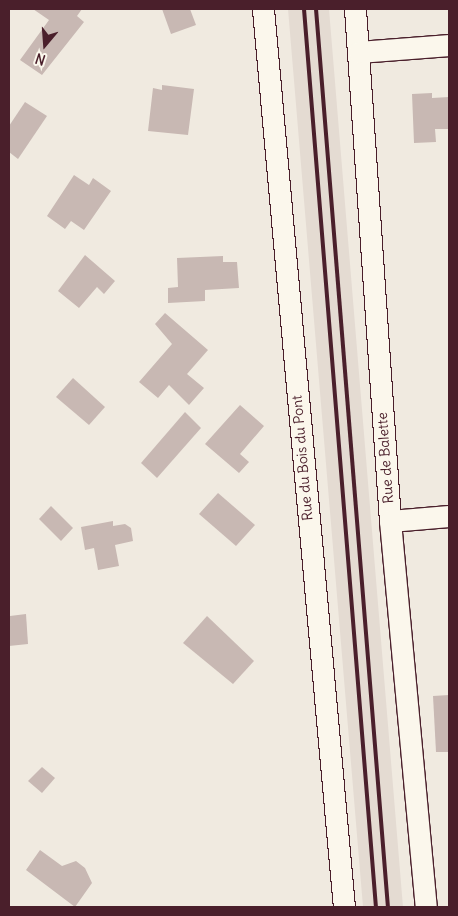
<!DOCTYPE html>
<html>
<head>
<meta charset="utf-8">
<style>
	body { margin:0 }
	#map { position:relative; width:458px; height:916px; overflow:hidden; background:#f0eae0; font-family:Delius,sans-serif }
	div>[style] { position:absolute }
	.built>* { inset:0; background:#e4dbd2 }
	.building>* { inset:0; background:#c8b8b3 }
	.roads { filter:drop-shadow(1px 0 #4a1f2b) drop-shadow(-1px 0 #4a1f2b) drop-shadow(0 1px #4a1f2b) drop-shadow(0 -1px #4a1f2b) }
	.street>* { height:21px; margin:-10.5px; padding:0 10.5px; transform-origin:10.5px; border-radius:10.5px; background:#fbf7ec }
	.rail>* { height:4px; margin:-2px; padding:0 2px; transform-origin:2px; border-radius:2px; background:#4a1f2b }
	span { translate:-50% -50%; white-space:nowrap; text-align:center; line-height:1.15; -webkit-text-stroke:4px #fbf7ec; paint-order:stroke }
	.street-label { font-size:14px; color:#4a1f2b }
	.frame { position:absolute; inset:0; border:10px solid #4a1f2b; pointer-events:none }
	.north { position:absolute; left:20px; top:20px; width:50px; height:50px; -webkit-text-stroke:4px #fbf7ec; paint-order:stroke; rotate:198deg; font-size:14px; font-weight:700; line-height:20px; text-align:center; color:#4a1f2b }
	.north::after { content:''; display:block; margin:auto; width:18px; height:22px; background:#4a1f2b; clip-path:polygon(50% 0,100% 100%,50% 72%,0 100%) }
</style>
</head>
<body>
<div id="map">
	<div class="built">
		<div style="clip-path:polygon(288px 9px,329px 9px,403px 907px,363px 907px)"></div>
	</div>
	<div class="building">
		<div style="clip-path:polygon(33px 9px,82px 9px,77px 16px,84px 22px,42px 75px,20px 60px,49px 20px)"></div>
		<div style="clip-path:polygon(162px 9px,190px 9px,196px 25px,171px 34px)"></div>
		<div style="clip-path:polygon(162px 85px,194px 89px,188px 135px,148px 131px,153px 88px,162px 90px)"></div>
		<div style="clip-path:polygon(432px 93px,432px 98px,449px 97px,449px 129px,435px 129px,436px 142px,414px 143px,412px 94px)"></div>
		<div style="clip-path:polygon(25px 102px,47px 116px,18px 159px,9px 152px,9px 126px)"></div>
		<div style="clip-path:polygon(74px 175px,89px 185px,93px 178px,111px 191px,84px 230px,71px 221px,65px 229px,47px 216px)"></div>
		<div style="clip-path:polygon(85px 255px,115px 281px,104px 294px,97px 287px,79px 308px,58px 291px)"></div>
		<div style="clip-path:polygon(223px 256px,223px 262px,237px 262px,239px 288px,205px 290px,205px 301px,168px 303px,168px 288px,178px 287px,177px 258px)"></div>
		<div style="clip-path:polygon(165px 313px,208px 350px,187px 374px,204px 388px,189px 405px,169px 385px,158px 398px,139px 382px,172px 344px,155px 324px)"></div>
		<div style="clip-path:polygon(73px 378px,105px 407px,89px 425px,56px 397px)"></div>
		<div style="clip-path:polygon(240px 405px,264px 426px,240px 454px,249px 462px,239px 473px,205px 444px)"></div>
		<div style="clip-path:polygon(185px 412px,201px 428px,157px 478px,141px 463px)"></div>
		<div style="clip-path:polygon(218px 493px,255px 525px,236px 546px,199px 514px)"></div>
		<div style="clip-path:polygon(51px 506px,73px 528px,61px 541px,39px 519px)"></div>
		<div style="clip-path:polygon(113px 521px,113px 526px,125px 524px,131px 528px,133px 541px,115px 545px,119px 566px,98px 570px,94px 548px,85px 550px,81px 527px)"></div>
		<div style="clip-path:polygon(26px 614px,28px 644px,9px 646px,10px 616px)"></div>
		<div style="clip-path:polygon(207px 616px,254px 661px,233px 684px,183px 643px)"></div>
		<div style="clip-path:polygon(449px 695px,449px 752px,436px 752px,433px 696px)"></div>
		<div style="clip-path:polygon(42px 767px,55px 778px,42px 793px,28px 781px)"></div>
		<div style="clip-path:polygon(40px 850px,62px 866px,76px 861px,85px 868px,92px 883px,75px 907px,26px 870px)"></div>
	</div>
	<div class="roads">
		<div class="street">
			<div style="left:263px;top:9px;width:902px;rotate:84.85deg"></div>
			<div style="left:355px;top:9px;width:513px;rotate:86.09deg"></div>
			<div style="left:390px;top:521px;width:388px;rotate:84.7deg"></div>
			<div style="left:359px;top:52px;width:90px;rotate:-4.4deg"></div>
			<div style="left:390px;top:521px;width:59px;rotate:-4.8deg"></div>
		</div>
	</div>
	<div class="rail">
		<div style="left:304px;top:9px;width:901px;rotate:85.42deg"></div>
		<div style="left:316px;top:9px;width:901px;rotate:85.42deg"></div>
	</div>
	<div class="street-label">
		<span style="left:302px;top:458px;rotate:-95deg">Rue du Bois du Pont</span>
		<span style="left:385px;top:458px;rotate:-94deg">Rue de Balette</span>
	</div>
	<div class="frame"></div>
	<div class="north">N</div>
</div>
</body>
</html>
